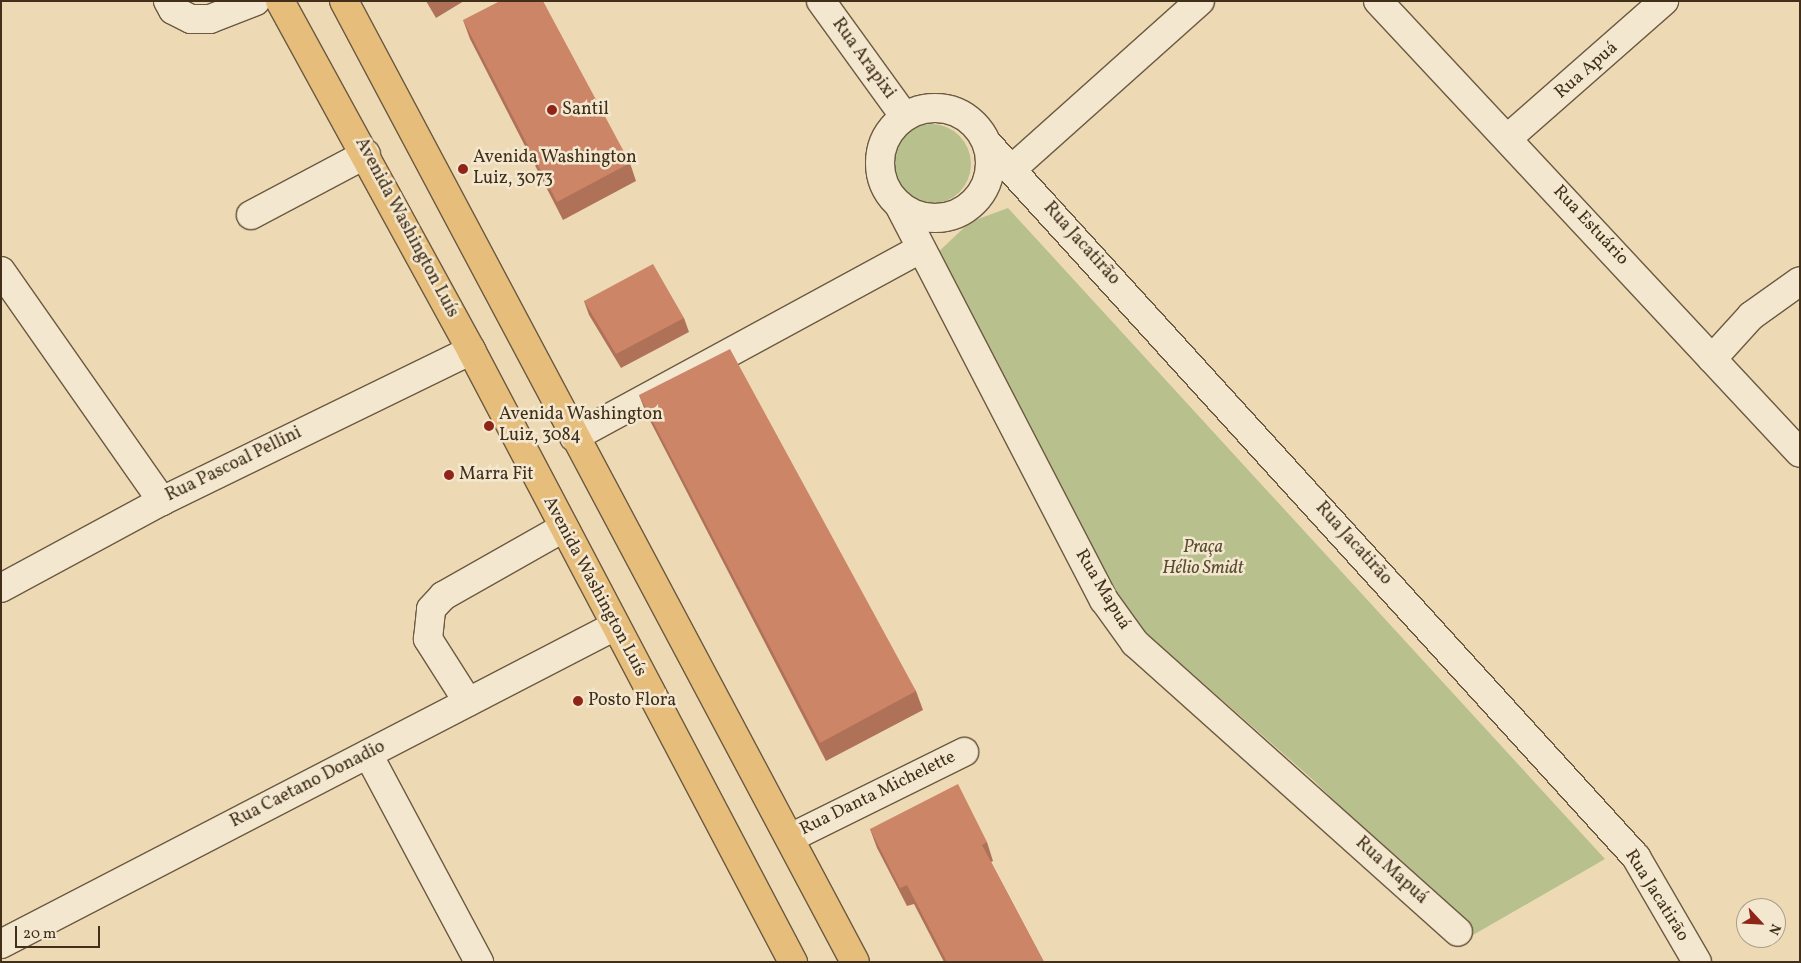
<!DOCTYPE html>
<html>
<head>
<meta charset="utf-8">
<style>
	body { margin:0 }
	#map { position:relative; width:1801px; height:963px; overflow:hidden; background:#eddab5; font-family:Vollkorn,serif }
	div>[style] { position:absolute }
	.green>* { inset:0; background:#b8c08d }
	.round { border-radius:50% }
	.roads { filter:drop-shadow(1px 0 #6c5a41) drop-shadow(-1px 0 #6c5a41) drop-shadow(0 1px #6c5a41) drop-shadow(0 -1px #6c5a41) }
	.minor>* { height:28px; margin:-14px; padding:0 14px; transform-origin:14px; border-radius:14px; background:#f3e7cf }
	.minor>.ring { margin:-14px; padding:0; box-sizing:content-box; background:none; border:28px solid #f3e7cf; border-radius:50% }
	.highway>* { height:28px; margin:-14px; padding:0 14px; transform-origin:14px; border-radius:14px; background:#e6bd7a }
	.wall>* { inset:0; background:#af7259 }
	.building>* { inset:0; background:#cc8567 }
	.dots>* { width:14px; height:14px; translate:-50% -50%; box-sizing:border-box; border:2px solid #f3e7cf; border-radius:50% }
	span { translate:-50% -50%; white-space:nowrap; text-align:center; line-height:1.15; -webkit-text-stroke:5px #f3e7cf; paint-order:stroke }
	.street-label { font-size:18px; color:#412f1a }
	.poi-label { font-size:18px; color:#412f1a }
	.left { translate:0 -50%; text-align:left }
	.park-label { font-size:18px; color:#594c31; font-style:italic }
	.frame { position:absolute; inset:0; border:2px solid #412f1a; pointer-events:none }
	.north { position:absolute; left:1736px; top:898px; width:50px; height:50px; box-sizing:border-box; background:#f3e7cf; border:1px solid #ac9d87; border-radius:50%; rotate:115deg; font-size:14px; font-weight:700; line-height:20px; text-align:center; color:#412f1a }
	.north::after { content:''; display:block; margin:auto; width:18px; height:22px; background:#8f2418; clip-path:polygon(50% 0,100% 100%,50% 72%,0 100%) }
	.scale { position:absolute; left:15px; top:926px; width:85px; height:22px; box-sizing:border-box; border:2px solid #412f1a; border-top:0; padding-left:6px; font-size:15px; line-height:18px; white-space:nowrap; color:#412f1a; -webkit-text-stroke:4px #f3e7cf; paint-order:stroke }
</style>
</head>
<body>
<div id="map">
	<div class="green">
		<div class="round" style="left:891px;top:124px;width:80px;height:80px"></div>
		<div style="clip-path:polygon(1008px 208px,1605px 859px,1473px 935px,1312px 779px,1129px 618px,933px 257px,970px 222px)"></div>
	</div>
	<div class="roads">
		<div class="minor">
			<div style="left:168px;top:1px;width:10px;rotate:61deg"></div>
			<div style="left:173px;top:10px;width:20px;rotate:27deg"></div>
			<div style="left:191px;top:19px;width:19px"></div>
			<div style="left:210px;top:19px;width:49px;rotate:-21.4deg"></div>
			<div style="left:821px;top:1px;width:143px;rotate:54.1deg"></div>
			<div style="left:1378px;top:1px;width:618px;rotate:46.97deg"></div>
			<div class="ring" style="left:880px;top:108px;width:82px;height:82px"></div>
			<div style="left:1508px;top:138px;width:208px;rotate:-41.3deg"></div>
			<div style="left:987px;top:143px;width:965px;rotate:47.73deg"></div>
			<div style="left:1636px;top:857px;width:121px;rotate:59.8deg"></div>
			<div style="left:1012px;top:169px;width:252px;rotate:-41.8deg"></div>
			<div style="left:899px;top:205px;width:445px;rotate:62.6deg"></div>
			<div style="left:1104px;top:600px;width:53px;rotate:54.2deg"></div>
			<div style="left:1135px;top:643px;width:433px;rotate:41.8deg"></div>
			<div style="left:251px;top:215px;width:130px;rotate:-27.9deg"></div>
			<div style="left:1px;top:271px;width:281px;rotate:55deg"></div>
			<div style="left:1712px;top:359px;width:58px;rotate:-47.8deg"></div>
			<div style="left:1751px;top:316px;width:60px;rotate:-35.5deg"></div>
			<div style="left:574px;top:437px;width:392px;rotate:-28.5deg"></div>
			<div style="left:1px;top:588px;width:183px;rotate:-28.4deg"></div>
			<div style="left:162px;top:501px;width:344px;rotate:-26deg"></div>
			<div style="left:468px;top:702px;width:75px;rotate:-122.4deg"></div>
			<div style="left:428px;top:639px;width:30px;rotate:-84deg"></div>
			<div style="left:431px;top:609px;width:18px;rotate:-47deg"></div>
			<div style="left:443px;top:596px;width:138px;rotate:-29.5deg"></div>
			<div style="left:368px;top:754px;width:236px;rotate:61.9deg"></div>
			<div style="left:792px;top:837px;width:192px;rotate:-26.3deg"></div>
			<div style="left:1px;top:944px;width:691px;rotate:-27.38deg"></div>
		</div>
		<div class="highway">
			<div style="left:280px;top:1px;width:398px;rotate:61.3deg"></div>
			<div style="left:471px;top:350px;width:692px;rotate:62.25deg"></div>
			<div style="left:344px;top:1px;width:1088px;rotate:62deg"></div>
		</div>
	</div>
	<div class="wall">
		<div style="clip-path:polygon(426px 1px,464px 1px,436px 18px)"></div>
		<div style="clip-path:polygon(463px 20px,630px 163px,636px 181px,563px 220px,470px 39px)"></div>
		<div style="clip-path:polygon(584px 301px,684px 318px,689px 332px,621px 368px,589px 315px)"></div>
		<div style="clip-path:polygon(639px 395px,916px 691px,923px 710px,826px 761px,646px 413px)"></div>
		<div style="clip-path:polygon(870px 829px,987px 842px,993px 861px,991px 862px,1044px 962px,944px 962px,914px 904px,907px 906px,877px 848px)"></div>
	</div>
	<div class="building">
		<div style="clip-path:polygon(500px 1px,543px 1px,630px 163px,557px 202px,463px 20px)"></div>
		<div style="clip-path:polygon(653px 264px,684px 318px,616px 354px,584px 301px)"></div>
		<div style="clip-path:polygon(730px 349px,916px 691px,820px 743px,639px 395px)"></div>
		<div style="clip-path:polygon(958px 784px,987px 842px,982px 845px,1044px 962px,947px 962px,907px 885px,900px 888px,870px 829px)"></div>
	</div>
	<div class="dots">
		<div style="left:552px;top:110px;background:#8f2418"></div>
		<div style="left:463px;top:169px;background:#8f2418"></div>
		<div style="left:489px;top:426px;background:#8f2418"></div>
		<div style="left:449px;top:475px;background:#8f2418"></div>
		<div style="left:578px;top:701px;background:#8f2418"></div>
	</div>
	<div class="street-label">
		<span style="left:863px;top:59px;rotate:54deg">Rua Arapixi</span>
		<span style="left:1587px;top:71px;rotate:-41deg">Rua Apuá</span>
		<span style="left:1590px;top:226px;rotate:47deg">Rua Estuário</span>
		<span style="left:406px;top:228px;rotate:62deg">Avenida Washington Luís</span>
		<span style="left:1081px;top:244px;rotate:48deg">Rua Jacatirão</span>
		<span style="left:234px;top:465px;rotate:-26deg">Rua Pascoal Pellini</span>
		<span style="left:1353px;top:544px;rotate:48deg">Rua Jacatirão</span>
		<span style="left:594px;top:587px;rotate:62deg">Avenida Washington Luís</span>
		<span style="left:1102px;top:590px;rotate:59deg">Rua Mapuá</span>
		<span style="left:308px;top:785px;rotate:-27deg">Rua Caetano Donadio</span>
		<span style="left:878px;top:794px;rotate:-26deg">Rua Danta Michelette</span>
		<span style="left:1391px;top:871px;rotate:42deg">Rua Mapuá</span>
		<span style="left:1656px;top:896px;rotate:58deg">Rua Jacatirão</span>
	</div>
	<div class="poi-label">
		<span class="left" style="left:562px;top:110px">Santil</span>
		<span class="left" style="left:473px;top:169px">Avenida Washington<br>Luiz, 3073</span>
		<span class="left" style="left:499px;top:426px">Avenida Washington<br>Luiz, 3084</span>
		<span class="left" style="left:459px;top:475px">Marra Fit</span>
		<span class="left" style="left:588px;top:701px">Posto Flora</span>
	</div>
	<div class="park-label">
		<span style="left:1203px;top:559px">Praça<br>Hélio Smidt</span>
	</div>
	<div class="frame"></div>
	<div class="north">N</div>
	<div class="scale">20 m</div>
</div>
</body>
</html>
